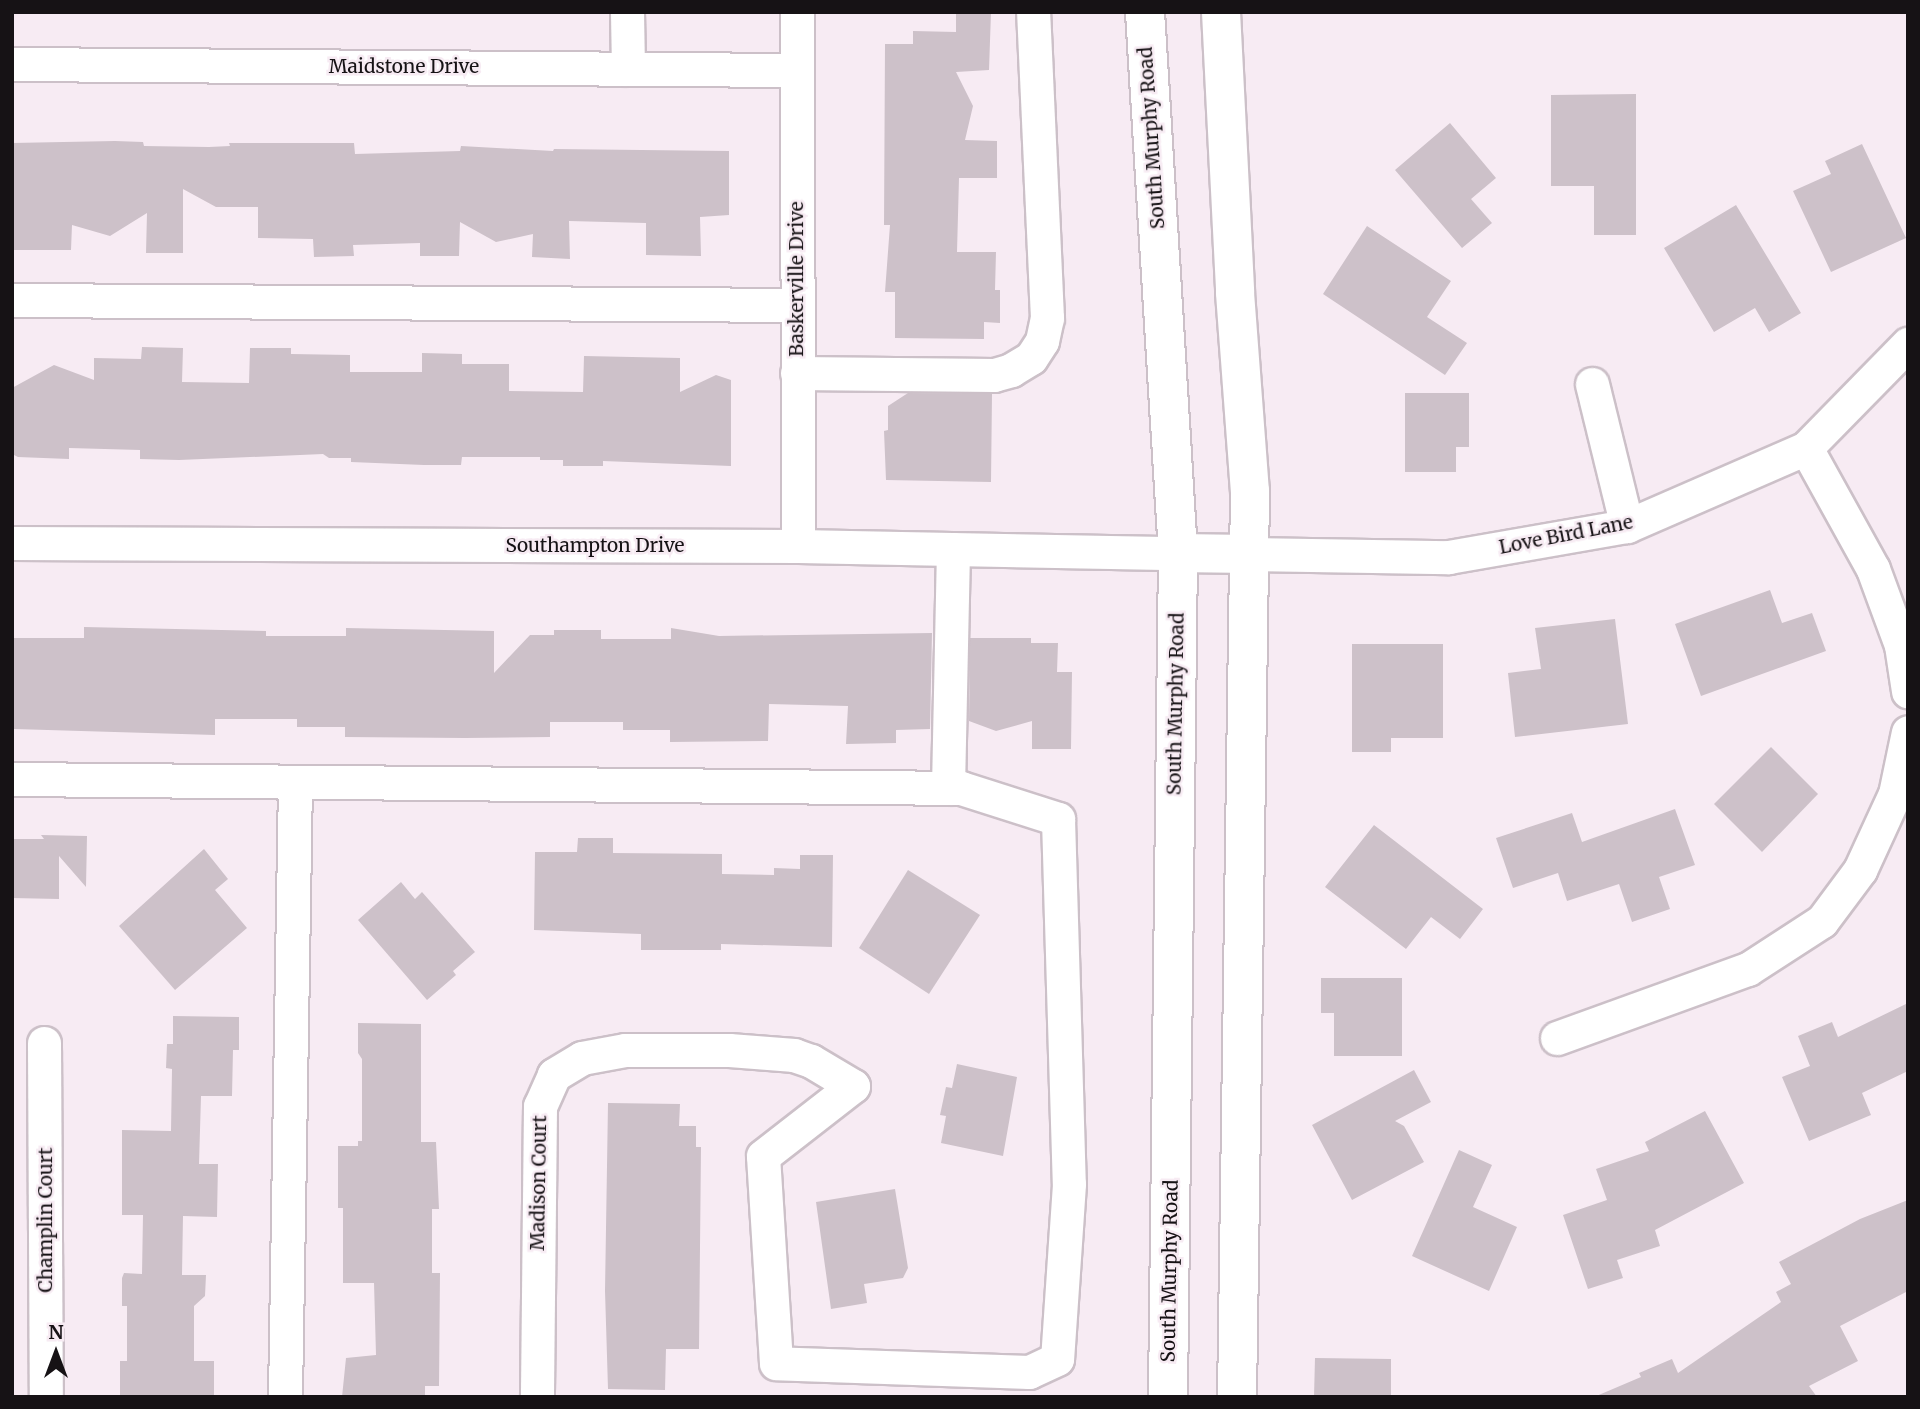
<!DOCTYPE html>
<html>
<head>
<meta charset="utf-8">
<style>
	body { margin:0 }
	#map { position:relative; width:1920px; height:1409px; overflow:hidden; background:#f7ebf3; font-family:Merriweather,serif }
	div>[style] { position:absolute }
	.building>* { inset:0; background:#cdc1c9 }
	.roads { filter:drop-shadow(2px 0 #ccc0c8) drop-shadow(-2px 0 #ccc0c8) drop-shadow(0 2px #ccc0c8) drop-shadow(0 -2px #ccc0c8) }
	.minor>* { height:33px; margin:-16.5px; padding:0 16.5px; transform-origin:16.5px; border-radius:16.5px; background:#fff }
	.major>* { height:38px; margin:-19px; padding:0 19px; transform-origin:19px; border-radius:19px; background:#fff }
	span { translate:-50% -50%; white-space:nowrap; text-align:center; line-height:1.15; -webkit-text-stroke:5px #f7ebf3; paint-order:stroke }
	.street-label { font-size:19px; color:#161215 }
	.frame { position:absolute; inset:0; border:14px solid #161215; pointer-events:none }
	.north { position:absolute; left:21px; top:1318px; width:70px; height:70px; -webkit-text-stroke:5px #f7ebf3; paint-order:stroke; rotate:0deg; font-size:19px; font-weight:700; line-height:28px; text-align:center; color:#161215 }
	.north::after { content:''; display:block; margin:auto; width:24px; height:32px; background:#161215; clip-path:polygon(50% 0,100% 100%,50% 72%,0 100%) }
</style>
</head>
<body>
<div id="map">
	<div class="building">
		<div style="clip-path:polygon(956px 12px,991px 12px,989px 70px,956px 72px,973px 106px,965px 140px,997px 141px,997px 178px,959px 178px,957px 252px,996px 252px,995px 290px,1000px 290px,1000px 323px,984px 322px,984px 339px,895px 338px,895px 292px,885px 292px,890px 225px,884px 225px,885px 44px,913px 44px,913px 31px,956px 32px)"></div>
		<div style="clip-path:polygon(1636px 94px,1636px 235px,1594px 235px,1594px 186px,1551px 186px,1551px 95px)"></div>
		<div style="clip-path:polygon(1450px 123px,1496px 178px,1471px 199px,1492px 223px,1462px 248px,1395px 170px)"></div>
		<div style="clip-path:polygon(115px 141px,143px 142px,144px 146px,209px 147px,230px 146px,229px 143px,354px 143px,355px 154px,460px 151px,461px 146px,553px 151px,554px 149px,729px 151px,729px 215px,700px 217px,701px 256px,646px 255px,646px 223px,569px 221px,570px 259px,532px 257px,533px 234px,496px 242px,460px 222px,459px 256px,420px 256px,420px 243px,353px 245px,354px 256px,314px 257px,313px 239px,258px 238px,258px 207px,216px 207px,183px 189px,183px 253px,146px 253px,147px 213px,110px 236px,72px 225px,71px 250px,12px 250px,12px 143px)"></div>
		<div style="clip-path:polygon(1862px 144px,1906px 238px,1831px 272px,1793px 191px,1831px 174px,1825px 161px)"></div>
		<div style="clip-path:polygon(1736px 205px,1801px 313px,1769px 332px,1755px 308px,1714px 332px,1664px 248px)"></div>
		<div style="clip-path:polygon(1367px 226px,1451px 281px,1427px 317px,1467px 343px,1445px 375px,1323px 294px)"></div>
		<div style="clip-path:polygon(142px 347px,183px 348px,182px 382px,249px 383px,250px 348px,291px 348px,291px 354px,350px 355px,350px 372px,422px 372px,422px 353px,462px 354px,462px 364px,509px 364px,509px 391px,583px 392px,584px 356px,680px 358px,680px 392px,716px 375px,731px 380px,731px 466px,603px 461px,603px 466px,563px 466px,563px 460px,540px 460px,540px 457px,462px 457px,461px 465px,424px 465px,351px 462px,351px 458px,329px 458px,323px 454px,179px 460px,140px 459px,140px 450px,69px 448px,69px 459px,18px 457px,12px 454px,12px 388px,54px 365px,94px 380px,94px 358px,141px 359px)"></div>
		<div style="clip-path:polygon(908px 393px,992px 394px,991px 482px,886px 480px,884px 431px,888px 430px,888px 406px)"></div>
		<div style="clip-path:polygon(1405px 393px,1469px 393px,1469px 447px,1456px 447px,1456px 472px,1405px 472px)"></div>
		<div style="clip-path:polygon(1770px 590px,1782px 623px,1812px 613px,1826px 651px,1701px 696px,1675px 624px)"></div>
		<div style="clip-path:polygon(1615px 619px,1628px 724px,1515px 737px,1508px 673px,1541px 669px,1535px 628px)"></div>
		<div style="clip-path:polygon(84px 627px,266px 631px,266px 636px,346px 636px,346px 628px,494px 631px,494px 673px,530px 635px,554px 635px,554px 630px,601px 630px,601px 639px,671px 639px,671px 628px,719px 636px,932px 633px,930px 729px,896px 730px,896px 743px,846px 744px,848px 706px,769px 704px,768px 741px,670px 742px,670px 730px,623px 730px,623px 722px,550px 722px,550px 737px,465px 738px,345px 737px,345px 727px,297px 727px,297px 719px,215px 719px,215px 735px,14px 729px,12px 638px,84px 638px)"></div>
		<div style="clip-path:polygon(970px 638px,1031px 638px,1031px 643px,1058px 643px,1057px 672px,1072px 672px,1071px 749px,1032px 749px,1032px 721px,996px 731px,969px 721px)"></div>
		<div style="clip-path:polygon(1352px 644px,1443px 644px,1443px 738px,1391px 738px,1391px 752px,1352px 752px)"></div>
		<div style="clip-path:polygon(1771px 747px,1818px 794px,1762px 852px,1714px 804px)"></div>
		<div style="clip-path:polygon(1675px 809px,1695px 865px,1659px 877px,1670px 909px,1632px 922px,1619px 884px,1567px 901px,1558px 873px,1513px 888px,1496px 838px,1572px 813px,1582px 842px)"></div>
		<div style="clip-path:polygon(1374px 825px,1483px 909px,1460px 939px,1431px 917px,1406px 949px,1325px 887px)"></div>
		<div style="clip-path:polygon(41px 835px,87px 836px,86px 887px,59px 856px,59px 899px,12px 898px,12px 839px,44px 839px)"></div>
		<div style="clip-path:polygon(578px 838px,613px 838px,613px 853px,722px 854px,722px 874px,774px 875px,774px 868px,800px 869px,800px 855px,833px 855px,832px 947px,721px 944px,721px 950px,641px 950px,641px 934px,534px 930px,535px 852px,577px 852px)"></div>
		<div style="clip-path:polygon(204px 849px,228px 879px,215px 890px,247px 928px,175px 990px,119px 926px)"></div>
		<div style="clip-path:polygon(908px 870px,980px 915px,929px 994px,859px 948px)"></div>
		<div style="clip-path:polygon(401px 882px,415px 899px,422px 892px,475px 952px,453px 971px,456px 975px,427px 1000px,358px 920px)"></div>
		<div style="clip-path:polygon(1321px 978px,1402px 978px,1402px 1056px,1334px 1056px,1334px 1013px,1321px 1013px)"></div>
		<div style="clip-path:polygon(1908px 1003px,1908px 1071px,1862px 1093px,1871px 1115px,1809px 1141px,1782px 1077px,1810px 1066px,1798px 1036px,1832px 1022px,1838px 1037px)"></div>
		<div style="clip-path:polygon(173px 1016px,239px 1017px,239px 1050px,233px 1050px,232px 1096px,201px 1096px,199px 1164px,218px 1164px,217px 1217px,183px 1216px,182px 1275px,206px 1275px,205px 1296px,194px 1306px,194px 1361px,214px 1361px,214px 1397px,120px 1397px,120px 1361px,127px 1361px,127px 1306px,122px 1306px,122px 1278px,124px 1273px,142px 1274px,143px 1215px,122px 1215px,122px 1130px,171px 1131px,172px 1069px,166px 1068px,167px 1044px,173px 1044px)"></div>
		<div style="clip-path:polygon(358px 1023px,421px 1024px,421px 1142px,436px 1142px,439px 1209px,432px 1209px,432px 1273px,440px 1273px,439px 1386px,425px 1386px,425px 1397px,342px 1397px,346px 1358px,376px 1355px,374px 1283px,343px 1283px,343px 1208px,338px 1208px,338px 1146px,358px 1146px,358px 1141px,362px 1141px,362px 1059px,358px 1053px)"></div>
		<div style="clip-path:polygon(957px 1064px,1017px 1077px,1003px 1156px,941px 1143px,946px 1116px,940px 1115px,946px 1087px,952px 1088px)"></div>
		<div style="clip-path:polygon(1414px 1070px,1431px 1102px,1395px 1121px,1404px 1126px,1424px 1162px,1352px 1200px,1312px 1125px)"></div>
		<div style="clip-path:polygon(608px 1103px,680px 1104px,679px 1126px,696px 1126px,696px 1147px,701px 1147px,699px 1349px,666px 1349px,665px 1390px,608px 1389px,605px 1291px)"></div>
		<div style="clip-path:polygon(1705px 1111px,1744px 1183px,1655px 1230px,1660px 1246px,1617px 1260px,1623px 1278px,1588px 1289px,1563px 1215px,1607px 1200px,1596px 1169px,1649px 1151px,1645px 1142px)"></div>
		<div style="clip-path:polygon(1459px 1150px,1492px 1165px,1473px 1207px,1517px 1227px,1489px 1291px,1412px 1256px)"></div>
		<div style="clip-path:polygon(895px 1189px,908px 1268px,903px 1278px,864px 1284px,867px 1303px,831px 1309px,816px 1202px)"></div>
		<div style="clip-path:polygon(1908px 1200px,1908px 1291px,1840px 1326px,1858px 1361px,1809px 1386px,1817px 1397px,1594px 1397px,1641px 1377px,1639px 1373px,1672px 1359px,1678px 1373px,1781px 1302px,1776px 1292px,1791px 1284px,1779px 1262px,1860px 1219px)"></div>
		<div style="clip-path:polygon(1315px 1358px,1391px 1359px,1391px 1397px,1314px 1397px)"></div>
	</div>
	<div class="roads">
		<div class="minor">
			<div style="left:627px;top:12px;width:57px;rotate:89deg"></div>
			<div style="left:797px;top:12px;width:534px;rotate:89.89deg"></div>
			<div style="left:12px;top:64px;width:785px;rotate:0.44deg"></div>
			<div style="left:12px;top:300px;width:785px;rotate:0.36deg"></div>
			<div style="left:797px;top:373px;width:197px;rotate:0.6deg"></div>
			<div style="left:994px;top:375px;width:18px;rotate:-16deg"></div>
			<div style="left:1011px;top:370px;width:23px;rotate:-31deg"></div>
			<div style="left:1031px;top:358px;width:20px;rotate:-57deg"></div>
			<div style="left:1042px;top:341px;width:24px;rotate:-78deg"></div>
			<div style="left:1047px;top:318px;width:306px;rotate:-92.6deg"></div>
			<div style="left:1592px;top:384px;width:146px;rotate:76.2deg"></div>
			<div style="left:1806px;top:448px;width:138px;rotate:61deg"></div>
			<div style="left:1873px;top:569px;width:81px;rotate:69.8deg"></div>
			<div style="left:1901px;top:645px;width:47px;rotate:81.3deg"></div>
			<div style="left:12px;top:543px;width:786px;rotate:0.22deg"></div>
			<div style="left:798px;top:546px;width:380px;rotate:1.1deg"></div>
			<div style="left:1249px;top:554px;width:200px;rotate:0.9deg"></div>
			<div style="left:1449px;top:557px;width:181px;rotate:-9.9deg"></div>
			<div style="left:1627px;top:526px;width:195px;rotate:-23.5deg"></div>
			<div style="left:1806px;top:448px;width:146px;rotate:-45.6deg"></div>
			<div style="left:12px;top:779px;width:949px;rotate:0.54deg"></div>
			<div style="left:961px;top:788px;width:102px;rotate:17.7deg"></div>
			<div style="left:1058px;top:819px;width:365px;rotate:88.3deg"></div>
			<div style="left:1069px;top:1184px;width:175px;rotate:93.9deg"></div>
			<div style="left:1057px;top:1359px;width:31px;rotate:155deg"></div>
			<div style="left:1029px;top:1372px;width:253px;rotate:-178deg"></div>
			<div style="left:776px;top:1363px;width:207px;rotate:-93.6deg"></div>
			<div style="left:763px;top:1156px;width:114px;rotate:-37.9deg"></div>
			<div style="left:853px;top:1086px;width:49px;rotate:-149.2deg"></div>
			<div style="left:811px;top:1061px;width:18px;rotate:-161deg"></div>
			<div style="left:794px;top:1055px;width:65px;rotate:-175.6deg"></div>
			<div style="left:729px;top:1050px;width:104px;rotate:180deg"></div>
			<div style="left:625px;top:1050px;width:44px;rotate:169.5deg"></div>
			<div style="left:582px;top:1058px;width:33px;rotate:149deg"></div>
			<div style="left:554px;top:1075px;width:34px;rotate:114deg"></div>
			<div style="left:540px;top:1106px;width:291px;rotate:90.6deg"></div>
			<div style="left:948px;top:788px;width:239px;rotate:-88.8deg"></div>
			<div style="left:1557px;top:1038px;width:203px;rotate:-19.9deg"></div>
			<div style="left:1748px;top:969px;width:88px;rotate:-33deg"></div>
			<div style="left:1822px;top:921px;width:64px;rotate:-53.3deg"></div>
			<div style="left:1860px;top:870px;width:84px;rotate:-65.3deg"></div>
			<div style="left:1895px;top:794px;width:63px;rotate:-78.2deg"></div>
			<div style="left:44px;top:1043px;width:354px;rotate:89.7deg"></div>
			<div style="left:285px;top:1397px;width:614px;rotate:-89.07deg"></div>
		</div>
		<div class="major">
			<div style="left:1145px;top:12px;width:542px;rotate:86.51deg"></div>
			<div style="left:1178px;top:553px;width:844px;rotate:90.68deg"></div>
			<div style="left:1221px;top:12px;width:281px;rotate:87.1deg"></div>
			<div style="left:1235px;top:293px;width:199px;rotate:85.7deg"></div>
			<div style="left:1250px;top:491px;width:906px;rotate:90.82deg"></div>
			<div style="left:1178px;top:553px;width:71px;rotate:0.8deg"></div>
		</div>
	</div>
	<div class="street-label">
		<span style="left:404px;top:67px">Maidstone Drive</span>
		<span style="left:1152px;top:138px;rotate:-94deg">South Murphy Road</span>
		<span style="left:797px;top:279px;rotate:-90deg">Baskerville Drive</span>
		<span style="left:1566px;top:535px;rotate:-11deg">Love Bird Lane</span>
		<span style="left:595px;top:546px">Southampton Drive</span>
		<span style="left:1176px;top:704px;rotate:-89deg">South Murphy Road</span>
		<span style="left:539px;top:1183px;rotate:-89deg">Madison Court</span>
		<span style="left:46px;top:1220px;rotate:-90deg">Champlin Court</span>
		<span style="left:1170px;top:1271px;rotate:-89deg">South Murphy Road</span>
	</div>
	<div class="frame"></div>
	<div class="north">N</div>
</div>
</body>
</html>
